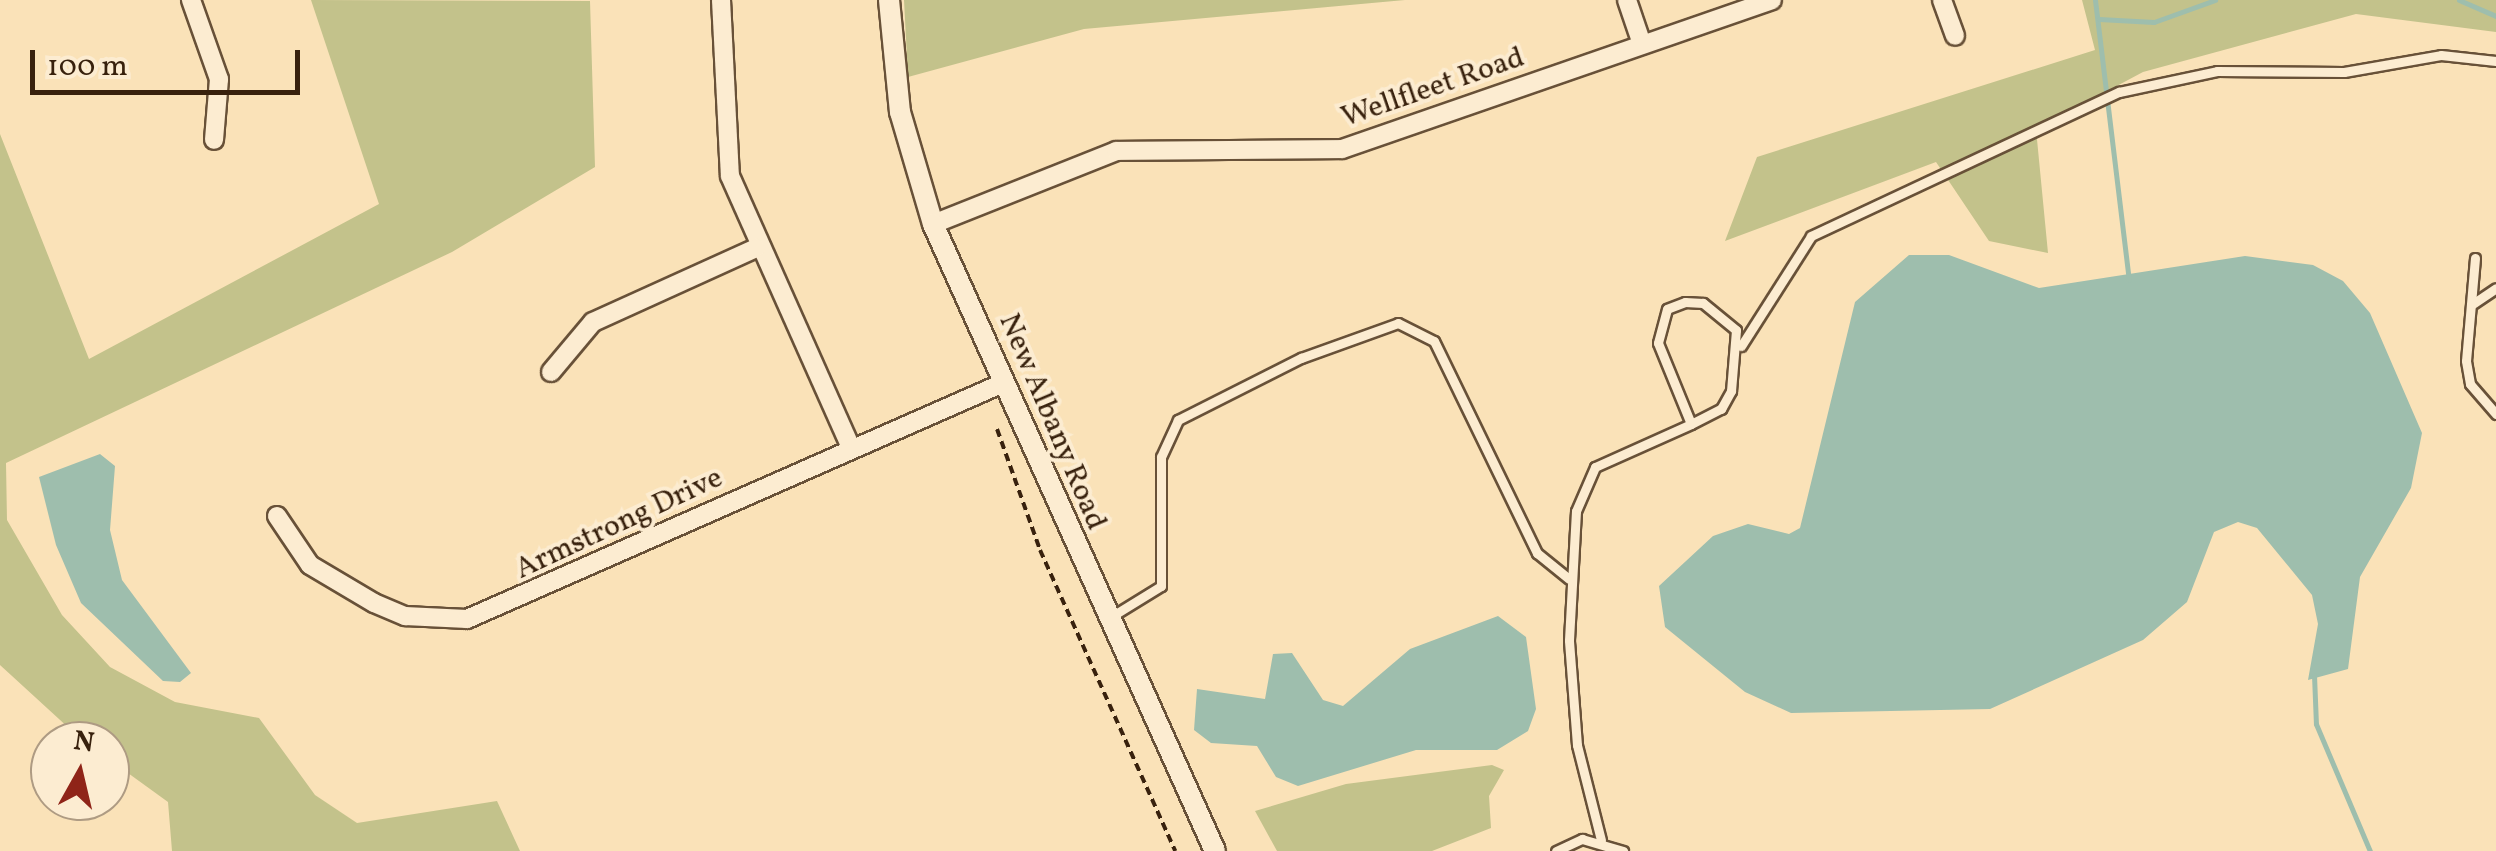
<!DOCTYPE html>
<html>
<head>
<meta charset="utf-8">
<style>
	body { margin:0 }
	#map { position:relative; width:2496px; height:851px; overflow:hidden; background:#fae2b8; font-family:Vollkorn,serif }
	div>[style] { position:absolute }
	.green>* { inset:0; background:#c3c28b }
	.water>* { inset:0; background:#9ebead }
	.stream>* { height:5px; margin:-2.5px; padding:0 2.5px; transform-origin:2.5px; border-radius:2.5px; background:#9ebead }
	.path>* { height:4px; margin-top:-2px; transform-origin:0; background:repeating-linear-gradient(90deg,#38210d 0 8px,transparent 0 13px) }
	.roads { filter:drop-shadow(2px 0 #685138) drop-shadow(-2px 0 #685138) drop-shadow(0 2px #685138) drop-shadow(0 -2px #685138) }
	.service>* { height:9px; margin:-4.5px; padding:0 4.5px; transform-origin:4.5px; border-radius:4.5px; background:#fcecd1 }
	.minor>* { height:18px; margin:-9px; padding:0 9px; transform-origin:9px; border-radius:9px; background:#fcecd1 }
	.tertiary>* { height:20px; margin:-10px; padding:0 10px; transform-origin:10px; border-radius:10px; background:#fcecd1 }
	span { translate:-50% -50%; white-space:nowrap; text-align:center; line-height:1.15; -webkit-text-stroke:8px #fcecd1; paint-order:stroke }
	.street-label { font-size:30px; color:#38210d }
	.north { position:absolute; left:30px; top:721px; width:100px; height:100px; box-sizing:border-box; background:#fcecd1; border:2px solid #ae9b83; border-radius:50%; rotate:8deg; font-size:28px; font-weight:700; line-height:40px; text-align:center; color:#38210d }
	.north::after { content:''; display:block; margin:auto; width:35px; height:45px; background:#8f2418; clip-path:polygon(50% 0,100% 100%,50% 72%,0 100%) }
	.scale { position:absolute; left:30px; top:50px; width:270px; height:45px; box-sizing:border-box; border:5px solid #38210d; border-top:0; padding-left:12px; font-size:30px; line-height:35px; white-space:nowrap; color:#38210d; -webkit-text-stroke:8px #fcecd1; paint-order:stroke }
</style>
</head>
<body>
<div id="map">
	<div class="green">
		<div style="clip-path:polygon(311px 0,590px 1px,595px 167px,452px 252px,6px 463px,7px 520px,62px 615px,110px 667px,175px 702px,259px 718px,315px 795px,357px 823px,497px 801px,520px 851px,172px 851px,168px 802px,110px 760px,110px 741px,83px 741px,0 665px,0 134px,89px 359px,379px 204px)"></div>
		<div style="clip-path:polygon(904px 0,1405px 0,1084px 29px,908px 77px)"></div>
		<div style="clip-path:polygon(2082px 0,2496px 0,2496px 32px,2356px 14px,2143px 72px,2036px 129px,2048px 253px,1989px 241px,1936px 162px,1725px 241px,1757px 157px,2095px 50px)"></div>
		<div style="clip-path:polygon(1492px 765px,1504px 770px,1489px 796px,1491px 828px,1432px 851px,1277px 851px,1255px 811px,1346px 784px)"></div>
	</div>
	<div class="water">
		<div style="clip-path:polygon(1909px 255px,1949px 255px,2039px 288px,2245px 256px,2313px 265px,2343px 281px,2370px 313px,2422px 433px,2411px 488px,2360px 577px,2348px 669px,2308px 680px,2318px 624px,2312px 595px,2257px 528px,2238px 522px,2214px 532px,2187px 602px,2143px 640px,1990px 709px,1791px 713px,1745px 692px,1665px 627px,1659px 586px,1713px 536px,1748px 524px,1789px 534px,1800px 528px,1855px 302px)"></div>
		<div style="clip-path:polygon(100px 454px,115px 466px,110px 530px,122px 580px,191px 673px,180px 682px,163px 681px,81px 603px,56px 545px,39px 477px)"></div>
		<div style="clip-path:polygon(1498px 616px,1526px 637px,1536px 709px,1528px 731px,1497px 750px,1416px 750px,1298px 786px,1276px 777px,1257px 746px,1211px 743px,1194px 730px,1197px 689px,1265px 699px,1273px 654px,1292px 653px,1323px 700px,1343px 706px,1410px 649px)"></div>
	</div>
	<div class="stream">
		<div style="left:2095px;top:0;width:282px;rotate:83.1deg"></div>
		<div style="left:2459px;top:0;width:40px;rotate:23.4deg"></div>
		<div style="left:2099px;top:19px;width:55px;rotate:3.1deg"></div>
		<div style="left:2154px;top:22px;width:65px;rotate:-19.8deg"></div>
		<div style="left:2314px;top:675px;width:49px;rotate:87.7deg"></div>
		<div style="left:2316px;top:724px;width:138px;rotate:67deg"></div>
	</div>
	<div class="path">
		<div style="left:997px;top:429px;width:128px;rotate:70.4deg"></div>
		<div style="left:1040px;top:550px;width:330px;rotate:65.8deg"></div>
	</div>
	<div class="roads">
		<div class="service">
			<div style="left:2475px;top:258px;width:103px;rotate:95deg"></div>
			<div style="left:2466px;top:361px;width:23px;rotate:80deg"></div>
			<div style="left:2470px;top:384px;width:40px;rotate:49deg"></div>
			<div style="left:2471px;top:305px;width:30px;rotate:-34deg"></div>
			<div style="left:1741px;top:346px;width:130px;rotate:-57.5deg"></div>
			<div style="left:1811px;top:236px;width:340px;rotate:-25.1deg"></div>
			<div style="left:2119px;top:92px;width:100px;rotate:-12.1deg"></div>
			<div style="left:2217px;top:71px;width:127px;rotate:0.5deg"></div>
			<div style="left:2344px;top:72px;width:98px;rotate:-9.9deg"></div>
			<div style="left:2441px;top:55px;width:55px;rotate:6.2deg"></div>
			<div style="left:1109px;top:618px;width:61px;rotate:-31.6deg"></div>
			<div style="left:1161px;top:586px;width:129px;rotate:-90deg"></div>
			<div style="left:1161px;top:457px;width:41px;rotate:-65.3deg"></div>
			<div style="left:1178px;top:420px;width:138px;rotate:-26.8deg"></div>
			<div style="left:1301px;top:358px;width:103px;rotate:-19.8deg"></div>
			<div style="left:1398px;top:323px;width:40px;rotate:26.6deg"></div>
			<div style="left:1434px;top:341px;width:236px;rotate:64.1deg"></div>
			<div style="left:1537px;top:553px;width:41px;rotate:39.1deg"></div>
			<div style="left:1601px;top:840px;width:98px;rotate:-104.2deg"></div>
			<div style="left:1577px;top:745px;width:105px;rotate:-94.4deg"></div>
			<div style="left:1569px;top:640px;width:129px;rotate:-86.9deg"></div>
			<div style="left:1576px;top:511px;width:48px;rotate:-66.6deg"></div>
			<div style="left:1595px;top:467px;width:105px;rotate:-24.1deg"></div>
			<div style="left:1691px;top:424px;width:34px;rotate:-27deg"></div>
			<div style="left:1721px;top:409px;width:21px;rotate:-61deg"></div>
			<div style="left:1731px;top:391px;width:61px;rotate:-85.3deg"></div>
			<div style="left:1736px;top:330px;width:43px;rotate:-140.7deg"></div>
			<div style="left:1703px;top:303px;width:18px;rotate:-177deg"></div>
			<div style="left:1685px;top:302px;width:19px;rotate:159deg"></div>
			<div style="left:1667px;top:309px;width:35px;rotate:105deg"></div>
			<div style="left:1658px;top:343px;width:87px;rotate:67.8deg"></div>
			<div style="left:1556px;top:851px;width:29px;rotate:-25deg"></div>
			<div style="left:1582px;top:839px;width:43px;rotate:16.3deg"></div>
		</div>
		<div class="minor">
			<div style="left:191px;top:0;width:84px;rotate:70.5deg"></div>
			<div style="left:219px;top:79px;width:61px;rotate:94.7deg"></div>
			<div style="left:721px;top:0;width:176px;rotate:87.1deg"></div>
			<div style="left:730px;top:176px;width:298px;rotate:66deg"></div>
			<div style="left:1627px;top:0;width:46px;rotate:71.2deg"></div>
			<div style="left:1942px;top:0;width:38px;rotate:70deg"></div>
			<div style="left:933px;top:224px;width:197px;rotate:-21.7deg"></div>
			<div style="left:1116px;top:151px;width:226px;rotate:-0.5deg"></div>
			<div style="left:1342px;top:149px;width:455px;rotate:-19.1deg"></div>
			<div style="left:551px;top:372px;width:65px;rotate:-50deg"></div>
			<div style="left:593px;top:322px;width:179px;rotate:-24.4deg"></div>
			<div style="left:277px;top:516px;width:59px;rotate:56deg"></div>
			<div style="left:310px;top:565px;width:74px;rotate:30.7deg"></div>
			<div style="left:374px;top:603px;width:34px;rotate:23deg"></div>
			<div style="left:405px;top:616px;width:62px;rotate:2.8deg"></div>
			<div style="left:467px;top:619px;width:586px;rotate:-23.76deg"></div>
		</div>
		<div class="tertiary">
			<div style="left:889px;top:0;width:113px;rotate:84.4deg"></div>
			<div style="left:900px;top:112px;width:117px;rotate:73.6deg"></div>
			<div style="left:933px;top:224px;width:687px;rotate:65.78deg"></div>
		</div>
	</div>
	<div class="street-label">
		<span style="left:1433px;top:88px;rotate:-19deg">Wellfleet Road</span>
		<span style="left:1052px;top:422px;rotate:67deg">New Albany Road</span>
		<span style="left:619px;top:524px;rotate:-25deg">Armstrong Drive</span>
	</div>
	<div class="north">N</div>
	<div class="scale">100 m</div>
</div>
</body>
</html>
